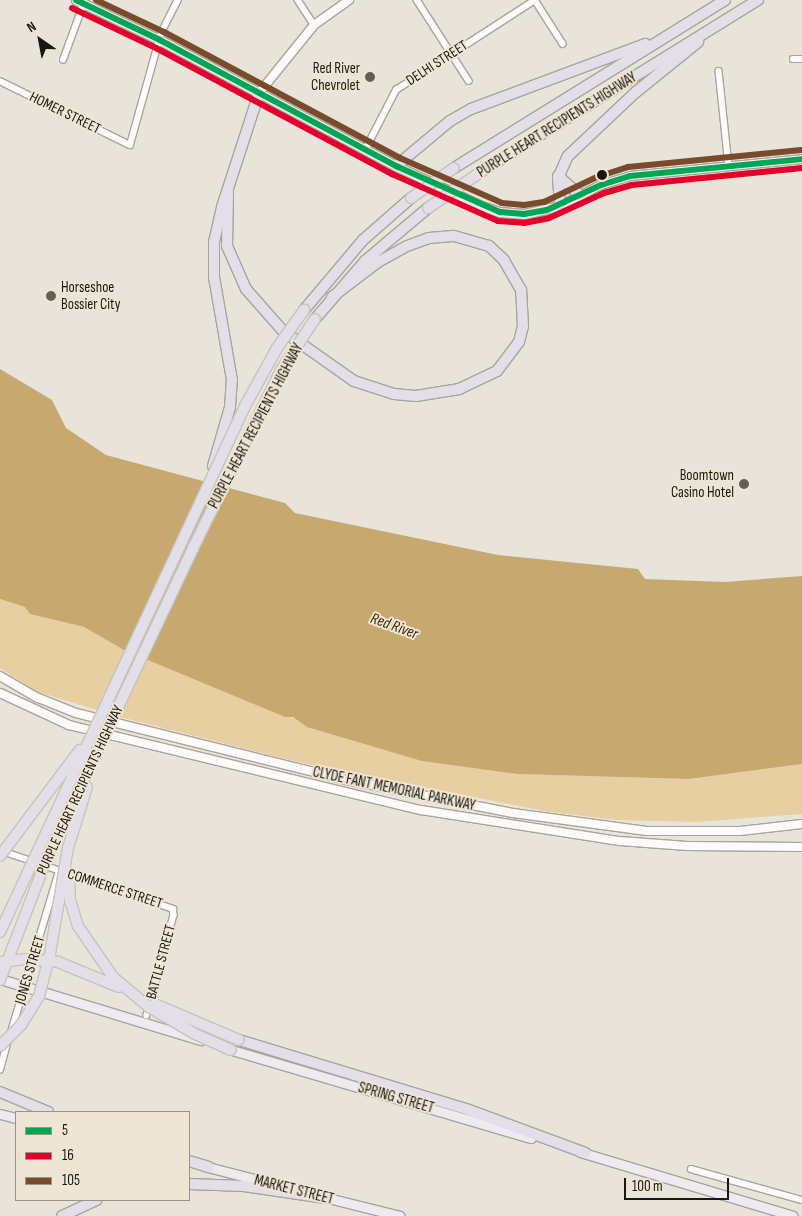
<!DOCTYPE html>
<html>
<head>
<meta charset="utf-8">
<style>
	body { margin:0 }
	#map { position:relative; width:802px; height:1216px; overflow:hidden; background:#e9e4da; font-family:"Sofia Sans Condensed",sans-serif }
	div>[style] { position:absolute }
	.green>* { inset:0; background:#e7cfa2 }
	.water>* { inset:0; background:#c7a970 }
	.roads { filter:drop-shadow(1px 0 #a8a49d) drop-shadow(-1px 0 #a8a49d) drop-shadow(0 1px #a8a49d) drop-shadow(0 -1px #a8a49d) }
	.street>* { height:5.5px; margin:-2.75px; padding:0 2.75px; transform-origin:2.75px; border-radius:2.75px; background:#fcfbf9 }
	.secondary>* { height:8px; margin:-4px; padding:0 4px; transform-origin:4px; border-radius:4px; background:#fcfbf9 }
	.primary>* { height:9px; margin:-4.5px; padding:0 4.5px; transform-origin:4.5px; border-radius:4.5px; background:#edeaf0 }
	.highway>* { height:10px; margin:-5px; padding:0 5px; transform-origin:5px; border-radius:5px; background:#e3dfe9 }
	.bridges { filter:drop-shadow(1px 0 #c5c3bd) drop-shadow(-1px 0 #c5c3bd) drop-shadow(0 1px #c5c3bd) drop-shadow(0 -1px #c5c3bd) }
	.highway-bridge>* { height:10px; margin:-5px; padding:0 5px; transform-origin:5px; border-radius:5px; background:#e3dfe9 }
	.bus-1>* { height:6px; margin:-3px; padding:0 3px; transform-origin:3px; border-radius:3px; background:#00a651 }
	.bus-2>* { height:6px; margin:-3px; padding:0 3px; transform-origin:3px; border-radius:3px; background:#e4002b }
	.bus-3>* { height:6px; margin:-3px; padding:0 3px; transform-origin:3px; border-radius:3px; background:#7a4b2a }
	.dots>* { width:14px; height:14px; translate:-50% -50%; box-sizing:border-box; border:2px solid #efe5d4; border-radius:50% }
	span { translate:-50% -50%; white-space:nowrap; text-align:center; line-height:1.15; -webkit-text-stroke:4px #efe5d4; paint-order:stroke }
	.street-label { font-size:15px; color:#1a1711 }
	.poi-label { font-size:15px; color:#1a1711 }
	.right { translate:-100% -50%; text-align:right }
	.left { translate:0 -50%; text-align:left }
	.water-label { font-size:16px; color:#3a2906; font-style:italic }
	.legend { position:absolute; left:15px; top:1111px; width:175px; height:90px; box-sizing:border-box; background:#efe5d4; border:1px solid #9a9386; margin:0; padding:6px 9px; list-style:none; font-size:15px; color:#1a1711 }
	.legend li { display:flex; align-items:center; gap:10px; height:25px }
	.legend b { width:25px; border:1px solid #9a9386 }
	.north { position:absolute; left:15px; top:15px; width:50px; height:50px; -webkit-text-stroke:4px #efe5d4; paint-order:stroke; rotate:327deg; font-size:14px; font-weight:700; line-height:20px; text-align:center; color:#1a1711 }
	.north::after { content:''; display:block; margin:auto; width:18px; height:22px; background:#1a1711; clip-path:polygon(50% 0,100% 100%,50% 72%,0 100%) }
	.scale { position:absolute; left:624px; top:1178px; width:105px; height:22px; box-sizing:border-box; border:2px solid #1a1711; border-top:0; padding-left:6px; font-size:15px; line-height:18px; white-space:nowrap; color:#1a1711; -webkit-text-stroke:4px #efe5d4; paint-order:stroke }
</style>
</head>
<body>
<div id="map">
	<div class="green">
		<div style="clip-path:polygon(0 599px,25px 607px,30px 614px,83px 627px,281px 715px,477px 767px,517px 774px,689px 779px,802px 764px,802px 814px,696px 822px,617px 820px,544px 811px,298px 762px,124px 718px,35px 691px,0 668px)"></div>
	</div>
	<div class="water">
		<div style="clip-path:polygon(0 369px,52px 400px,66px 428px,106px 455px,285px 503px,295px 513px,498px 555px,638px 569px,645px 579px,725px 582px,802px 576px,802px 764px,689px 779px,517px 774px,422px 761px,307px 727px,293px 717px,285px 717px,124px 650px,84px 627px,30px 614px,25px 607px,0 599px)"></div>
	</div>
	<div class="roads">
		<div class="street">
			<div style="left:298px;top:0;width:30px;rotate:57deg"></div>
			<div style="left:417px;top:0;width:96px;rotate:57.3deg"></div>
			<div style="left:535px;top:0;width:52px;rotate:57.5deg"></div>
			<div style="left:793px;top:59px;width:9px"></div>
			<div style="left:63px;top:60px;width:61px;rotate:-69.8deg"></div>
			<div style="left:719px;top:71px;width:96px;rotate:84deg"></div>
			<div style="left:0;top:81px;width:145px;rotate:26.2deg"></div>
			<div style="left:130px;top:145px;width:116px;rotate:-74.5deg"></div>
			<div style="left:161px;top:33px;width:37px;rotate:-63deg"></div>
			<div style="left:365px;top:150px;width:68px;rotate:-62.7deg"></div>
			<div style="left:396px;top:90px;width:166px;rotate:-32.9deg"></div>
			<div style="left:2px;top:851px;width:181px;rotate:18.7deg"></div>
			<div style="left:173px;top:909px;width:6px;rotate:81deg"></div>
			<div style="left:174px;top:915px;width:104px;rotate:105.1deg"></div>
			<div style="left:11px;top:1032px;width:168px;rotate:-73.4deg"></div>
			<div style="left:0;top:1070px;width:31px;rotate:-75deg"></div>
			<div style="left:691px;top:1169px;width:115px;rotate:15.6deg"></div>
		</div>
		<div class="secondary">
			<div style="left:259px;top:93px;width:87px;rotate:-51deg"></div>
			<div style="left:314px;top:25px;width:43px;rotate:-35.5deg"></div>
			<div style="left:560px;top:206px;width:46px;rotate:-27.1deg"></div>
			<div style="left:601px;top:185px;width:30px;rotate:-17deg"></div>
			<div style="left:630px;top:176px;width:173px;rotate:-5.6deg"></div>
			<div style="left:0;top:676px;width:42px;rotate:30.3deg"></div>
			<div style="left:36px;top:697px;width:43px;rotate:21.8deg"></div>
			<div style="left:76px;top:713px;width:278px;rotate:13.9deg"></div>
			<div style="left:346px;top:780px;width:170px;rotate:11.2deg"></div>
			<div style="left:513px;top:813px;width:135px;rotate:7.7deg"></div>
			<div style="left:647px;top:831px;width:93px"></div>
			<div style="left:740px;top:831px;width:62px;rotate:-6.4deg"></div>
			<div style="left:0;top:693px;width:76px;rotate:24.9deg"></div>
			<div style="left:69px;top:725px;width:362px;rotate:13.6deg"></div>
			<div style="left:421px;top:810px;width:201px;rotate:8.9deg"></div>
			<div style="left:620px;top:841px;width:67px;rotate:4.3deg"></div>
			<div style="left:687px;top:846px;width:115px;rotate:0.5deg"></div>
		</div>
		<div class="primary">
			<div style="left:76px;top:0;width:93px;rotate:25.5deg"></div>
			<div style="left:160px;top:40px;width:268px;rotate:28.1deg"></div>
			<div style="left:396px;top:166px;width:94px;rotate:25.2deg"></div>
			<div style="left:481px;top:206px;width:20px;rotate:18deg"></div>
			<div style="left:500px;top:212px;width:24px;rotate:5deg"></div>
			<div style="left:524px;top:214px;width:37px;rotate:-13deg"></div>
			<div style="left:0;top:979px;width:210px;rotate:16.9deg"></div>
			<div style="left:225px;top:1048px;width:319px;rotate:16.4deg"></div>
			<div style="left:0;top:1114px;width:16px;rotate:14deg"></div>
			<div style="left:580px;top:1152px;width:222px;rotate:16.7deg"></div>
			<div style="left:204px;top:1166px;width:92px;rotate:14.5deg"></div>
			<div style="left:320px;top:1196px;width:82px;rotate:14deg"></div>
		</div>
		<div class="highway">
			<div style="left:396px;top:166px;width:70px;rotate:-39.8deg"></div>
			<div style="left:450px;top:121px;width:24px;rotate:-30deg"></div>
			<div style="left:471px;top:109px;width:186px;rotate:-20.5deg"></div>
			<div style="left:454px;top:168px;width:319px;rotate:-31.8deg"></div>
			<div style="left:482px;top:171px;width:325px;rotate:-31.8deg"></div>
			<div style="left:558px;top:176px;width:30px;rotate:41deg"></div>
			<div style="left:228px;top:191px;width:55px;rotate:91deg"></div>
			<div style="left:227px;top:246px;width:47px;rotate:66.2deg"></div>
			<div style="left:246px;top:289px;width:56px;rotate:48.6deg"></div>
			<div style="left:283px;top:331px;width:87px;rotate:35.2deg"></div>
			<div style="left:354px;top:381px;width:42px;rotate:18deg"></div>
			<div style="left:394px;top:394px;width:22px;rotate:5deg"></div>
			<div style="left:416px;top:396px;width:44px;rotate:-9.2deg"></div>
			<div style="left:459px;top:389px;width:42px;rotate:-25.3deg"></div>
			<div style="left:497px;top:371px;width:36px;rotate:-53deg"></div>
			<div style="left:519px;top:342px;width:16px;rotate:-76deg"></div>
			<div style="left:523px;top:326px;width:36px;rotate:-93deg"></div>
			<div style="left:521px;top:290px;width:34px;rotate:-120deg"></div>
			<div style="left:504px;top:260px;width:21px;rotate:-137deg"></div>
			<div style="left:489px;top:246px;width:37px;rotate:-164deg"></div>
			<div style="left:453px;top:236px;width:24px;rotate:175deg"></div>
			<div style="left:429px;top:238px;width:23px;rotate:160deg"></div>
			<div style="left:407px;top:246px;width:33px;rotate:151deg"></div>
			<div style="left:378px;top:262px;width:58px;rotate:142.7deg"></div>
			<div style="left:560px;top:206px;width:28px;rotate:-94deg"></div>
			<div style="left:558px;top:178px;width:24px;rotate:-66deg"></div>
			<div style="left:568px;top:156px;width:93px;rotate:-43.3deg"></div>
			<div style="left:636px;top:92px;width:80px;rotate:-38.9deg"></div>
			<div style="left:304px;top:310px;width:92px;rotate:-49.9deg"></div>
			<div style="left:363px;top:240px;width:64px;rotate:-41.2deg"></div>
			<div style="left:315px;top:319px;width:77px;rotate:-49.2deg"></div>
			<div style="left:365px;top:261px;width:82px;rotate:-40.1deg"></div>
			<div style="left:213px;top:466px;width:61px;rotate:-73.9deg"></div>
			<div style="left:230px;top:407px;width:27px;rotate:-86deg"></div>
			<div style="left:232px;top:380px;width:105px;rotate:-99.9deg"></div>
			<div style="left:214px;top:277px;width:35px;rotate:-90deg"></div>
			<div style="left:214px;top:242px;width:36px;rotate:-77deg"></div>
			<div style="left:222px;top:207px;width:120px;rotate:-72deg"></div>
			<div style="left:239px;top:1040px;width:240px;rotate:16.9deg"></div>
			<div style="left:469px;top:1110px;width:124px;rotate:20.3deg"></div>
			<div style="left:0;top:1092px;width:52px;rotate:22.6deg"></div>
			<div style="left:189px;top:1161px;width:21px;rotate:17deg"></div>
			<div style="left:189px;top:1184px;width:55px;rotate:2.1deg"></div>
			<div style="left:244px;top:1186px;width:82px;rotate:8.4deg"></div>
			<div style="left:62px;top:1216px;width:38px;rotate:-25deg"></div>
		</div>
	</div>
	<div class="bridges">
		<div class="highway-bridge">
			<div style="left:411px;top:198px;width:52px;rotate:-34.9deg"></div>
			<div style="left:428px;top:208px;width:65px;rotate:-34.4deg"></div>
			<div style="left:0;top:856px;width:133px;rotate:-53deg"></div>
			<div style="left:69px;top:873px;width:27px;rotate:88deg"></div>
			<div style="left:70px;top:900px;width:27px;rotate:73deg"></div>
			<div style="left:78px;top:926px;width:62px;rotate:55.5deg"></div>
			<div style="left:113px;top:977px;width:47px;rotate:39.8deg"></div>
			<div style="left:149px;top:1007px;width:53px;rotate:30.4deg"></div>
			<div style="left:195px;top:1034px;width:39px;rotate:24deg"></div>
			<div style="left:0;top:932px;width:580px;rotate:-65.02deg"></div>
			<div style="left:245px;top:406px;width:66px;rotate:-61.1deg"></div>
			<div style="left:277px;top:348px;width:47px;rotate:-54.6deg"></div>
			<div style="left:2px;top:962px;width:24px;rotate:-7deg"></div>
			<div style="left:26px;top:959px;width:32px;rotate:5deg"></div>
			<div style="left:58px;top:962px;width:66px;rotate:22.3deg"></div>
			<div style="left:0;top:980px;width:136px;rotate:-68.9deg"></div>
			<div style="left:49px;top:853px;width:337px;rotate:-64.7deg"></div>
			<div style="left:193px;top:548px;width:199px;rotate:-63.7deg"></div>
			<div style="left:281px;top:370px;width:61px;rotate:-56.3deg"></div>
			<div style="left:155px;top:1004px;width:91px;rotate:23.2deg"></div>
			<div style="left:0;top:1046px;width:30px;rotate:-45deg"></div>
			<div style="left:21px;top:1025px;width:34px;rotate:-58deg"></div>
			<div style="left:39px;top:996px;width:43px;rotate:-75.3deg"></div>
			<div style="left:50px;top:954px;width:108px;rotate:-80.4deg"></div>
			<div style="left:68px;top:848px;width:64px;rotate:-72.7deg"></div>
		</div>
	</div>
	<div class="bus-1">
		<div style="left:76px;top:0;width:93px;rotate:25.5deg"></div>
		<div style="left:160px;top:40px;width:268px;rotate:28.1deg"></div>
		<div style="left:396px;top:166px;width:114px;rotate:23.9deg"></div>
		<div style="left:500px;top:212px;width:24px;rotate:5deg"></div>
		<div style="left:524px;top:214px;width:23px;rotate:-10deg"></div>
		<div style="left:547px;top:210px;width:60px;rotate:-24.8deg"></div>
		<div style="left:601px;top:185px;width:30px;rotate:-17deg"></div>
		<div style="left:630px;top:176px;width:173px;rotate:-5.6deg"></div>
	</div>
	<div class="bus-2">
		<div style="left:72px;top:8px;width:93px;rotate:25.5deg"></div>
		<div style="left:156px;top:48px;width:268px;rotate:28.1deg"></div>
		<div style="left:392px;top:174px;width:116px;rotate:23.9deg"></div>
		<div style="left:498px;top:221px;width:26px;rotate:4deg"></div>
		<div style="left:524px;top:223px;width:25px;rotate:-11deg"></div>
		<div style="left:549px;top:218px;width:60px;rotate:-24.4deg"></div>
		<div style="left:604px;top:193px;width:29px;rotate:-16deg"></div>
		<div style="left:632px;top:185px;width:171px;rotate:-5.7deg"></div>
	</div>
	<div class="bus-3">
		<div style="left:96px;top:0;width:75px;rotate:25.2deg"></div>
		<div style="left:164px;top:32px;width:268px;rotate:28.1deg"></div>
		<div style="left:400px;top:158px;width:111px;rotate:23.8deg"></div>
		<div style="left:502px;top:203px;width:22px;rotate:5deg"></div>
		<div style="left:524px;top:205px;width:20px;rotate:-9deg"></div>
		<div style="left:544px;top:202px;width:59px;rotate:-25.3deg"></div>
		<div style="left:597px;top:177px;width:33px;rotate:-18deg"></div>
		<div style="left:628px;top:167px;width:174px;rotate:-5.6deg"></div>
	</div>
	<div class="dots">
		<div style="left:370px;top:77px;background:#625f57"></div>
		<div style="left:602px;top:175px;background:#1a1711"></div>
		<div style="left:51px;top:296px;background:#625f57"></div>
		<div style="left:744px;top:484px;background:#625f57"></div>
	</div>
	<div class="street-label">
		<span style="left:437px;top:63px;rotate:-33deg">DELHI STREET</span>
		<span style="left:65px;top:113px;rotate:26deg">HOMER STREET</span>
		<span style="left:557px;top:125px;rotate:-32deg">PURPLE HEART RECIPIENTS HIGHWAY</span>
		<span style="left:256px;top:426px;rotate:-62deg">PURPLE HEART RECIPIENTS HIGHWAY</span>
		<span style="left:394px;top:789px;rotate:12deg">CLYDE FANT MEMORIAL PARKWAY</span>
		<span style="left:80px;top:790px;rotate:-65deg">PURPLE HEART RECIPIENTS HIGHWAY</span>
		<span style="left:115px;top:889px;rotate:18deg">COMMERCE STREET</span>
		<span style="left:161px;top:962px;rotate:-75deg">BATTLE STREET</span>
		<span style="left:30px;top:970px;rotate:-73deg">JONES STREET</span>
		<span style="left:396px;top:1098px;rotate:16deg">SPRING STREET</span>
		<span style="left:294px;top:1190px;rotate:14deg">MARKET STREET</span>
	</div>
	<div class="poi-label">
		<span class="right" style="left:360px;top:77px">Red River<br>Chevrolet</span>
		<span class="left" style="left:61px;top:296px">Horseshoe<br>Bossier City</span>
		<span class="right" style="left:734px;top:484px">Boomtown<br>Casino Hotel</span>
	</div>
	<div class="water-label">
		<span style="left:394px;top:627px;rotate:20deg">Red River</span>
	</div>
	<ul class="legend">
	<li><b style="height:6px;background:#00a651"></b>5</li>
	<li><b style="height:6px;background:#e4002b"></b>16</li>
	<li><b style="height:6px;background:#7a4b2a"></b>105</li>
	</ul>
	<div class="north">N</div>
	<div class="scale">100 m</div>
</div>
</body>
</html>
